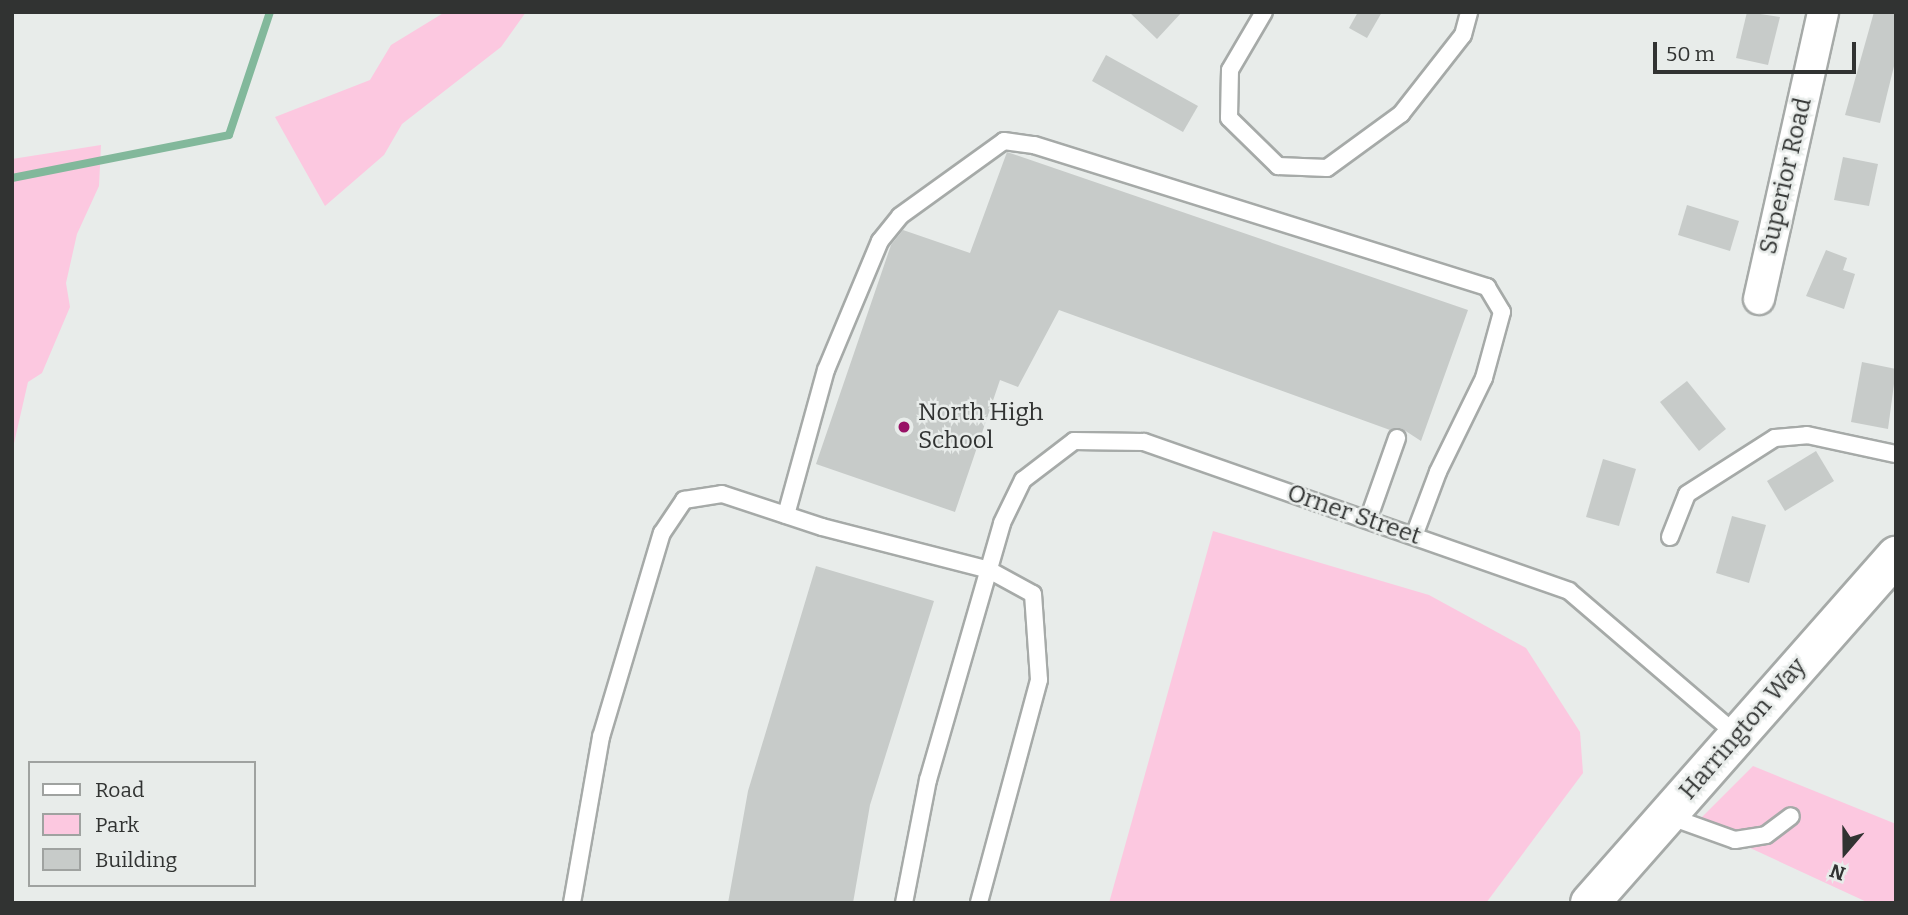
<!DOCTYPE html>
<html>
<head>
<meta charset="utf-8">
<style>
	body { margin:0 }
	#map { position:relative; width:1908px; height:915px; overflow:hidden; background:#e8ecea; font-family:Bitter,serif }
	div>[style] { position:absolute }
	.green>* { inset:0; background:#fcc8e0 }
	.stream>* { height:8px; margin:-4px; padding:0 4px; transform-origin:4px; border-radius:4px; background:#82b89b }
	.building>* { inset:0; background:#c7cbc9 }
	.roads { filter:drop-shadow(2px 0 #a6aaa8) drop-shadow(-2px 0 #a6aaa8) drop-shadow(0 2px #a6aaa8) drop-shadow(0 -2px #a6aaa8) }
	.lane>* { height:16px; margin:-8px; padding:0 8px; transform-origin:8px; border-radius:8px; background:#fff }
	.street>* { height:30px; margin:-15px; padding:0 15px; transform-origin:15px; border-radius:15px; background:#fff }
	.secondary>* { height:38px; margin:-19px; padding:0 19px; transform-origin:19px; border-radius:19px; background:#fff }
	.dots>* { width:19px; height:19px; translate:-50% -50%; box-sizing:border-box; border:4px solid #e8ecea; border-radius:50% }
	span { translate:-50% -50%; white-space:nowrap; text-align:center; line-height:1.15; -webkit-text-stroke:5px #e8ecea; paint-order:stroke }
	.street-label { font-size:24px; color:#313332 }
	.poi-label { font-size:24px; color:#313332 }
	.left { translate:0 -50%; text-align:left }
	.frame { position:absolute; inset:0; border:14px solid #313332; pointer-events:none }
	.legend { position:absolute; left:28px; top:761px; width:228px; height:126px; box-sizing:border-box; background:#e8ecea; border:2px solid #9fa2a0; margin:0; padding:9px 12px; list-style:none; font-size:21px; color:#313332 }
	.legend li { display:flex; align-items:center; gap:14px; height:35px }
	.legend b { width:35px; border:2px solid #9fa2a0 }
	.north { position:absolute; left:1810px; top:817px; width:70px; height:70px; -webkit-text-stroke:5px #e8ecea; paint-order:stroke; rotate:200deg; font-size:19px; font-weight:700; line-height:28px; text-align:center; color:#313332 }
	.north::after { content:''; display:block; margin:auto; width:24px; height:32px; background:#313332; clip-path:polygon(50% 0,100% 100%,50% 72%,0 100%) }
	.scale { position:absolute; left:1653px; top:42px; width:203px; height:32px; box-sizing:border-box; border:4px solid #313332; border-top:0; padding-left:9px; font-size:21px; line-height:24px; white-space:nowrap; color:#313332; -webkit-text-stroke:5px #e8ecea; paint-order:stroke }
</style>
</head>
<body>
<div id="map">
	<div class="green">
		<div style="clip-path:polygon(445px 12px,526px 12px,501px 47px,402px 124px,384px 155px,325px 206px,275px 117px,370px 80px,391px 45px)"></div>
		<div style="clip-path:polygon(101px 145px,99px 186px,77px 234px,66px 283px,70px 307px,42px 373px,28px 382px,12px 452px,12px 159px)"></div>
		<div style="clip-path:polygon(1213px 531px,1429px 595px,1526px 648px,1580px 732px,1583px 773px,1486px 903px,1109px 903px)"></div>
		<div style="clip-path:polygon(1753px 766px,1896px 824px,1896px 903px,1869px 903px,1696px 823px)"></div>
	</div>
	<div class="stream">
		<div style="left:12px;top:178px;width:221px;rotate:-11.2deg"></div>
		<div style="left:229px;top:135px;width:130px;rotate:-71.6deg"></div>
	</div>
	<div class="building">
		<div style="clip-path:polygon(1129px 12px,1182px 12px,1157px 39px)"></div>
		<div style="clip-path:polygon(1358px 12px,1382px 12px,1367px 38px,1349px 28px)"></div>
		<div style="clip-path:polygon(1747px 12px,1780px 17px,1768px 65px,1736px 58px)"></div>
		<div style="clip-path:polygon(1874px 12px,1896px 12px,1896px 58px,1880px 123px,1845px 115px)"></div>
		<div style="clip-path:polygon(1106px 55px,1198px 106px,1183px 132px,1092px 81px)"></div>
		<div style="clip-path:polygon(1007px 152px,1468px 310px,1421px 441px,1401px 428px,1390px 430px,1059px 310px,1018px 387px,1000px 380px,955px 512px,816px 464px,891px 245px,903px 230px,970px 253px)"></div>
		<div style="clip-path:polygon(1843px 157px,1878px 164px,1869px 206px,1834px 200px)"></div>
		<div style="clip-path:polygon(1687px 205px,1739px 221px,1730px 251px,1678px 235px)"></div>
		<div style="clip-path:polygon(1826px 250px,1847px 258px,1843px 270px,1855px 274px,1844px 309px,1806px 296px)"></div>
		<div style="clip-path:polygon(1862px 362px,1896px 369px,1888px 429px,1851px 422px)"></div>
		<div style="clip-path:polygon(1687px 381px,1726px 429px,1699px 451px,1660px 402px)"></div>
		<div style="clip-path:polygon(1816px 451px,1834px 481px,1785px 511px,1767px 481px)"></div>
		<div style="clip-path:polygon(1603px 459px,1636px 469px,1619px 526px,1586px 517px)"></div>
		<div style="clip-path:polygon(1732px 516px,1766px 525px,1749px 583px,1716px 573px)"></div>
		<div style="clip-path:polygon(816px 566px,934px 601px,870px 805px,853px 903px,728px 903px,748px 791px)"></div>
	</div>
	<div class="roads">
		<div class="lane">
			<div style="left:1264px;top:12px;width:67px;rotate:120.4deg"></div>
			<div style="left:1230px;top:70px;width:48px;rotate:91.2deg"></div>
			<div style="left:1229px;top:118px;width:69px;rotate:44.4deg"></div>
			<div style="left:1278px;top:166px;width:49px;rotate:2.3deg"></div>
			<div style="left:1327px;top:168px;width:92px;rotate:-36.1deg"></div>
			<div style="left:1401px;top:114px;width:100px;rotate:-51.9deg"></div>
			<div style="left:1463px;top:35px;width:24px;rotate:-75deg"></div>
			<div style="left:786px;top:515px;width:150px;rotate:-74.6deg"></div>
			<div style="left:826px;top:370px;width:140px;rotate:-67.3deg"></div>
			<div style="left:880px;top:241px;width:32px;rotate:-51deg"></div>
			<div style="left:900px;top:216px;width:128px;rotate:-35.8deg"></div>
			<div style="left:1004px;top:141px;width:30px;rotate:8deg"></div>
			<div style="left:1034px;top:145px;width:475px;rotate:17.4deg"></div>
			<div style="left:1487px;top:287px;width:29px;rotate:59deg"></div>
			<div style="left:1502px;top:312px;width:68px;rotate:105.3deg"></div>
			<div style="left:1484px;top:378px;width:105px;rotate:116.1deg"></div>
			<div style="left:1438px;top:472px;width:68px;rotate:110.6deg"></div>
			<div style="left:1368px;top:520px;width:87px;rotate:-70.5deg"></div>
			<div style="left:1670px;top:537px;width:46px;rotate:-68.4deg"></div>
			<div style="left:1687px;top:494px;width:104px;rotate:-32.5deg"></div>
			<div style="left:1775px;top:438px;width:32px;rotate:-5deg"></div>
			<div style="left:1807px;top:435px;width:91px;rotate:12.1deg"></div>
			<div style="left:1668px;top:816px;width:71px;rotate:19.7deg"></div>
			<div style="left:1735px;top:840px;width:31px;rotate:-9deg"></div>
			<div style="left:1766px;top:835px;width:31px;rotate:-37deg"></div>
			<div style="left:572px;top:903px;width:169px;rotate:-80.1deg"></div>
			<div style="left:601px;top:737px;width:213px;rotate:-73.4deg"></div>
			<div style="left:662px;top:533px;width:40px;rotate:-56deg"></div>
			<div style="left:684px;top:500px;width:38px;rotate:-9deg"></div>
			<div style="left:722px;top:494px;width:105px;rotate:18.3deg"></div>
			<div style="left:822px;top:527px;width:172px;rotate:14.4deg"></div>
			<div style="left:989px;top:570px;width:50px;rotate:28.6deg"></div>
			<div style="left:1033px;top:594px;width:86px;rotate:86deg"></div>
			<div style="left:1039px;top:680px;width:231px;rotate:105.1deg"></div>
			<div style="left:904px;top:903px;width:125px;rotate:-79deg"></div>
			<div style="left:928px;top:780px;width:267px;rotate:-73.9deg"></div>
			<div style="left:1002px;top:523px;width:48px;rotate:-64deg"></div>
			<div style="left:1023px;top:480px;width:64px;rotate:-37.4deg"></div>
			<div style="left:1074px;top:441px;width:70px;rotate:0.8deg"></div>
			<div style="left:1144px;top:442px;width:450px;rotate:19.3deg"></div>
			<div style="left:1569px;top:591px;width:223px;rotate:40.6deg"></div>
		</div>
		<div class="street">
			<div style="left:1759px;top:299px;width:294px;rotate:-77.4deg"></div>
		</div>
		<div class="secondary">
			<div style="left:1590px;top:903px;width:463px;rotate:-48.6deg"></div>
		</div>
	</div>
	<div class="dots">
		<div style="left:904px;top:427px;background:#981166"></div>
	</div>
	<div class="street-label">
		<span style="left:1786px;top:176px;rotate:-77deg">Superior Road</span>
		<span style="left:1354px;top:515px;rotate:19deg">Orner Street</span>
		<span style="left:1743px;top:729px;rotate:-49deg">Harrington Way</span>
	</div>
	<div class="poi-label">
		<span class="left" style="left:918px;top:427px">North High<br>School</span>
	</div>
	<div class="frame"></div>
	<ul class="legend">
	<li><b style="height:9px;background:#fff"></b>Road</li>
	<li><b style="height:19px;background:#fcc8e0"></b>Park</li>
	<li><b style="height:19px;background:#c7cbc9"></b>Building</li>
	</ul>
	<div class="north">N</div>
	<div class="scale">50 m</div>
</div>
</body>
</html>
